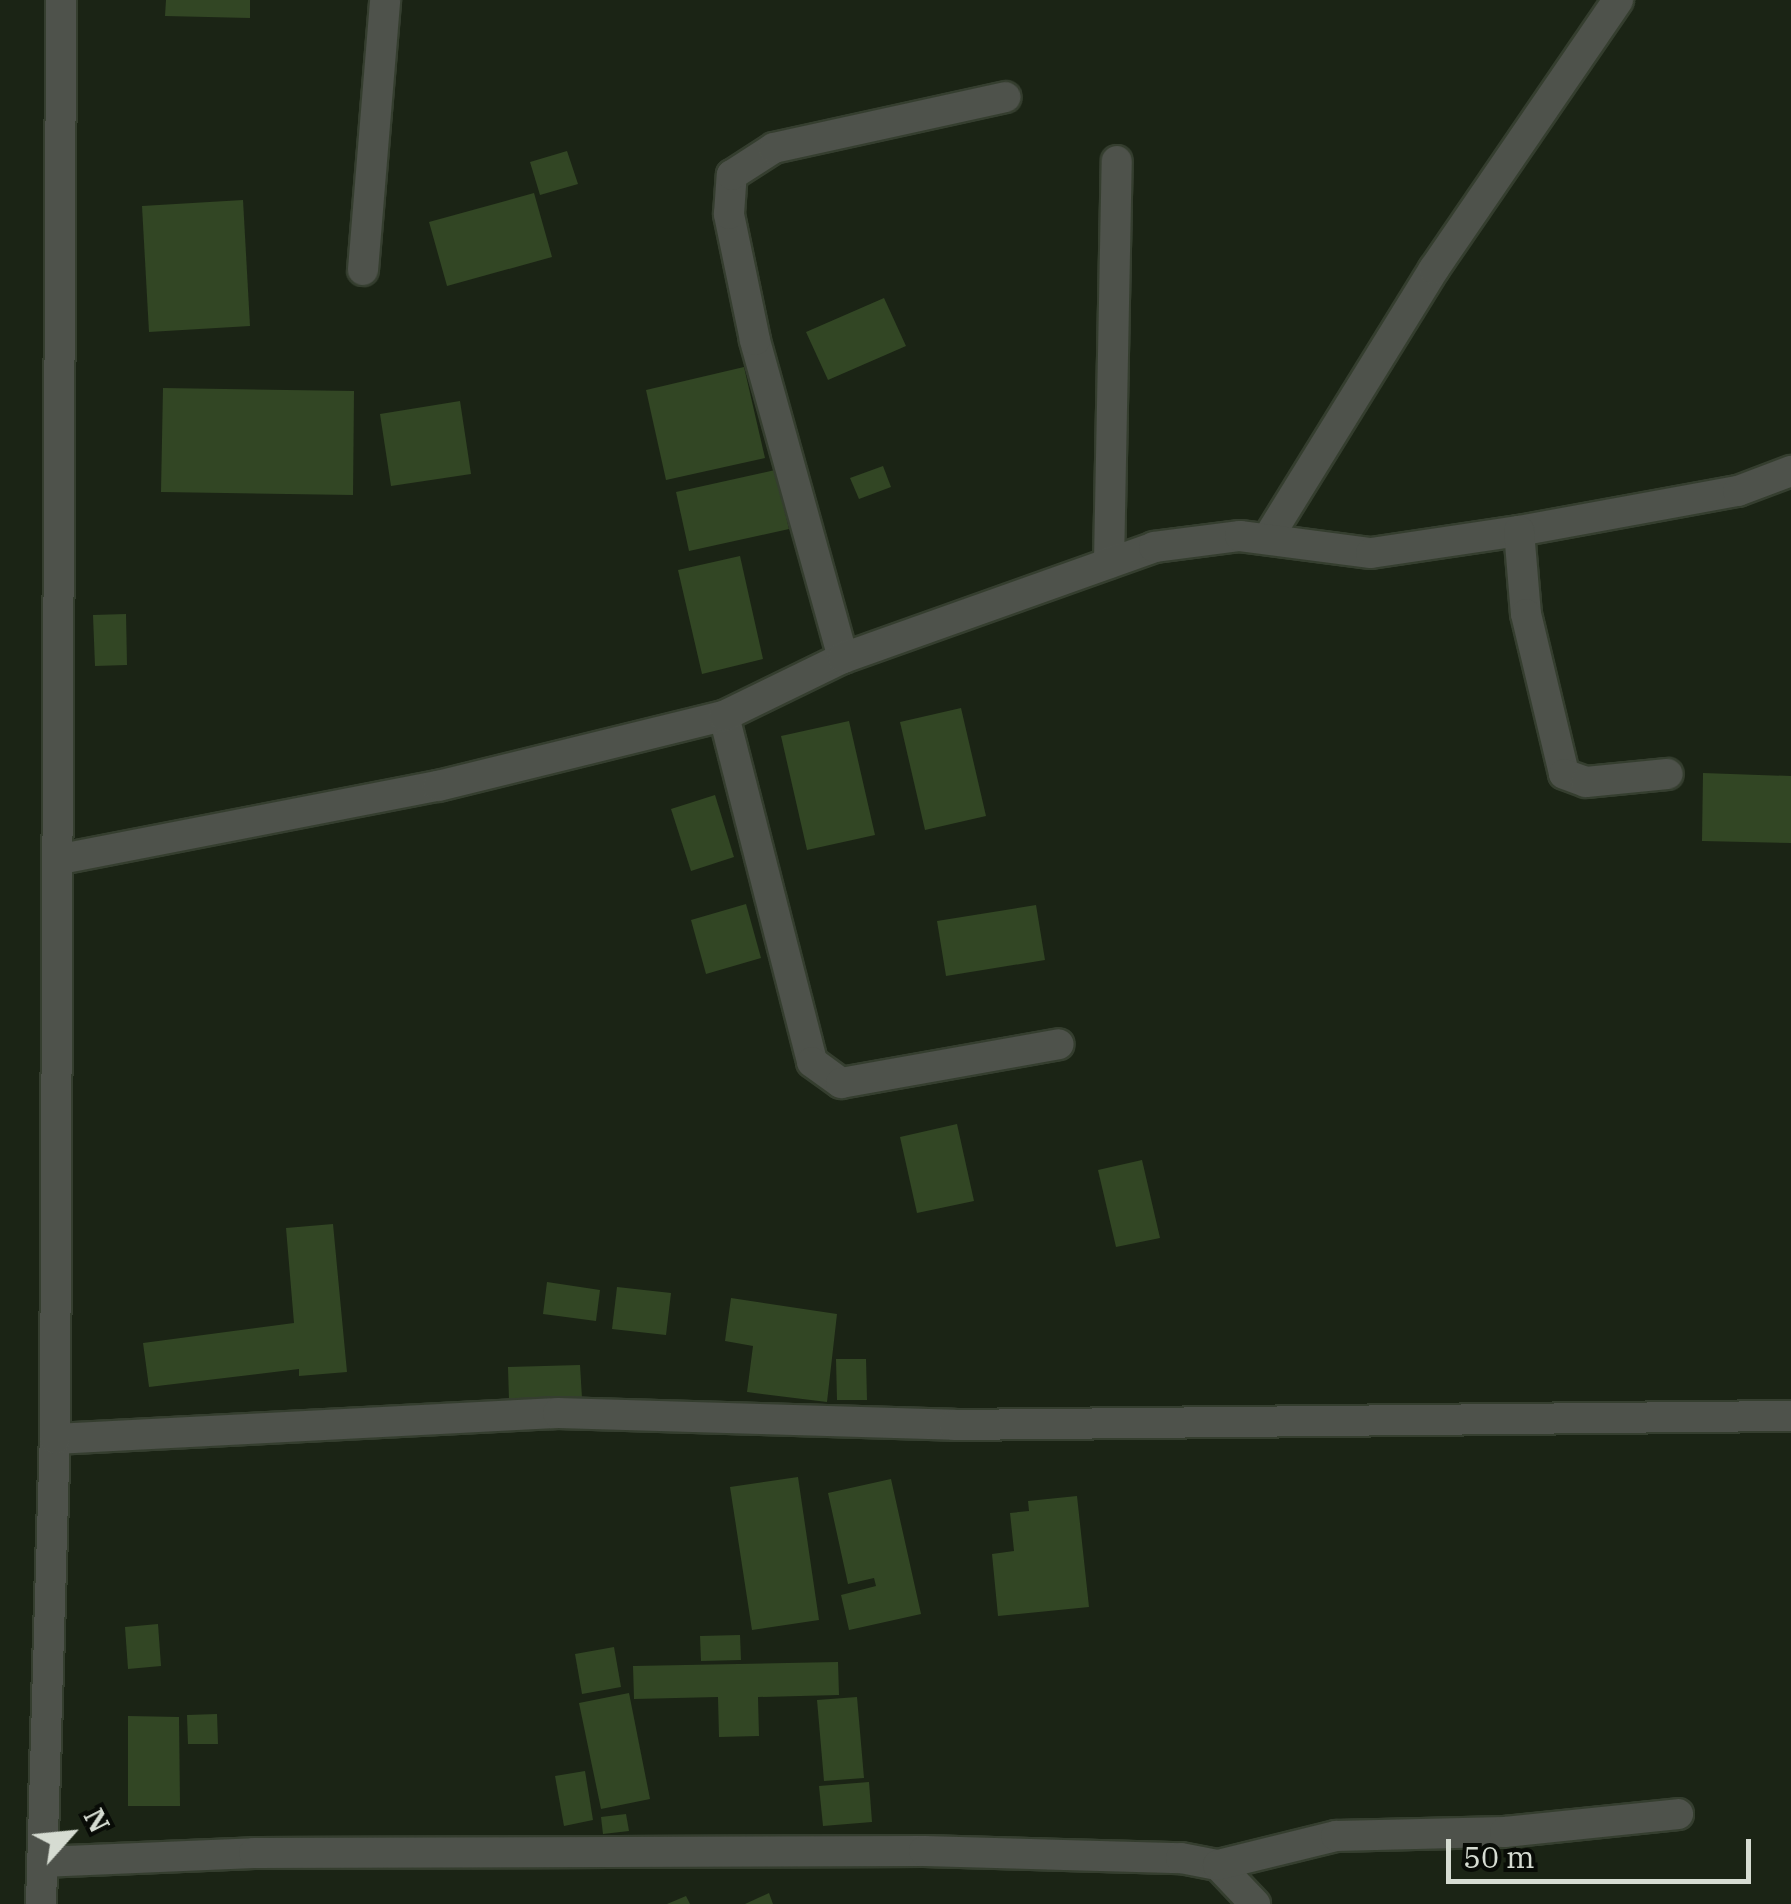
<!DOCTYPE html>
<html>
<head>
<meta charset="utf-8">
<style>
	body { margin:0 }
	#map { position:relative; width:1791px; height:1904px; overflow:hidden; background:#1b2415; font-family:"IBM Plex Serif",serif }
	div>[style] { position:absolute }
	.building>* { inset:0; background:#324624 }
	.roads { filter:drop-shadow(2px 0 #353e2f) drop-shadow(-2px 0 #353e2f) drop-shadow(0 2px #353e2f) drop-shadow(0 -2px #353e2f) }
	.minor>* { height:30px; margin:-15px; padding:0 15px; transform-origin:15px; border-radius:15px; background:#4e524b }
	span { translate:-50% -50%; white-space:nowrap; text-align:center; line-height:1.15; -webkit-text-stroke:10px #080b06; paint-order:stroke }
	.north { position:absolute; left:20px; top:1784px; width:100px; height:100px; -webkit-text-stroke:8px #080b06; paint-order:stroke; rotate:63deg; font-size:28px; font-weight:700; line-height:40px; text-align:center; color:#d6dcd2 }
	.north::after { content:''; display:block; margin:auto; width:35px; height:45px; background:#d6dcd2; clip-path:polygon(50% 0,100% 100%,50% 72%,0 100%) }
	.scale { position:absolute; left:1446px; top:1839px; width:305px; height:45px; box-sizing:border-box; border:5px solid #d6dcd2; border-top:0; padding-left:12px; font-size:30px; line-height:35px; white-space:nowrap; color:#d6dcd2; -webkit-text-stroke:8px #080b06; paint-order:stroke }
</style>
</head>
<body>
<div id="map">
	<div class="building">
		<div style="clip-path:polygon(166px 0,250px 0,250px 18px,165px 16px)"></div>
		<div style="clip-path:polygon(567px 151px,578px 184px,540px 195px,530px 162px)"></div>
		<div style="clip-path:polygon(534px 193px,552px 257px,447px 286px,429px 222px)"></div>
		<div style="clip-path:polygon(243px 200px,250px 326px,149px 332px,142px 206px)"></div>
		<div style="clip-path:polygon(884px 298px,906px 346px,828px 380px,806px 332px)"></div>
		<div style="clip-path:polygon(744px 367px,765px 458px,666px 480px,646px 390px)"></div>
		<div style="clip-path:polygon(163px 388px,354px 391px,353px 495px,161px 492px)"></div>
		<div style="clip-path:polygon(460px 401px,471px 474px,391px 486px,380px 414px)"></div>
		<div style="clip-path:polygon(883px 466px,891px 487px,859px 499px,850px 478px)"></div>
		<div style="clip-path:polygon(775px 470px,789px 529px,689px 551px,676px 492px)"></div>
		<div style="clip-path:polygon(740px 556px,763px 659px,702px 674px,678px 570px)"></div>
		<div style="clip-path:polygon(126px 614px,127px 665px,95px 666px,93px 615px)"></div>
		<div style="clip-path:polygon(961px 708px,986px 816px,925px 830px,900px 722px)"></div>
		<div style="clip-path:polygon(849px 721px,875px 835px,807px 850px,781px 736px)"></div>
		<div style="clip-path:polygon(1703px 773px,1791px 776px,1791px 843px,1702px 841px)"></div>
		<div style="clip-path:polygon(715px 795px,734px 857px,691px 871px,671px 809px)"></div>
		<div style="clip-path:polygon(746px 904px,761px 958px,706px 974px,691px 920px)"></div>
		<div style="clip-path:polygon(1036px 905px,1045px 960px,946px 976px,937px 921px)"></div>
		<div style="clip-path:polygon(957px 1124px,974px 1201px,917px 1213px,900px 1137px)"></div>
		<div style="clip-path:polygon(1142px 1160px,1160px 1238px,1116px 1247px,1098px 1170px)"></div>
		<div style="clip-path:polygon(333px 1224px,347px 1372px,299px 1376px,299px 1369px,149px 1387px,143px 1343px,294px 1323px,286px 1228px)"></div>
		<div style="clip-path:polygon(547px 1282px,600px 1290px,596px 1321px,543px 1314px)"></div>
		<div style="clip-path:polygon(617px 1287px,671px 1293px,666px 1335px,612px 1329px)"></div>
		<div style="clip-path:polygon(731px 1298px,837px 1314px,827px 1402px,747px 1392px,753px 1346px,725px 1341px)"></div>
		<div style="clip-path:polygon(836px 1359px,866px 1359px,867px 1400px,837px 1400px)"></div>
		<div style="clip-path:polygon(580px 1365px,582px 1398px,509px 1400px,508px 1367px)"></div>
		<div style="clip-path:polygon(798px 1477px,819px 1620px,752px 1630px,730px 1487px)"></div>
		<div style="clip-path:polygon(891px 1479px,921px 1614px,849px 1630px,841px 1595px,876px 1586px,874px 1578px,848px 1584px,828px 1493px)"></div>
		<div style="clip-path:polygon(1077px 1496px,1089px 1607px,998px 1616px,992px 1554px,1014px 1551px,1010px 1513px,1029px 1511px,1028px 1501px)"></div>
		<div style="clip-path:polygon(158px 1624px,161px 1666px,128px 1669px,125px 1627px)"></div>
		<div style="clip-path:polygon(740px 1635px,741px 1660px,701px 1661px,700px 1636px)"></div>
		<div style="clip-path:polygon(614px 1647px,621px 1687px,582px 1694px,575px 1654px)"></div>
		<div style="clip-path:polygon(838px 1662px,839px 1695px,758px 1697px,759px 1736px,719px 1737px,718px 1697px,634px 1699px,633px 1666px)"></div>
		<div style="clip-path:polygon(629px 1693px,650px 1799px,601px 1809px,579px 1703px)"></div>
		<div style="clip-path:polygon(857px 1697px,864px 1778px,824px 1781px,817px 1700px)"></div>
		<div style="clip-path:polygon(217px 1714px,218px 1744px,188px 1744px,187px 1715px)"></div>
		<div style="clip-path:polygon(128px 1716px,179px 1717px,180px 1806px,128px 1806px)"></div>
		<div style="clip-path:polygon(585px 1771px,593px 1820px,564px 1826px,555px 1776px)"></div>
		<div style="clip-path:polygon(869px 1782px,872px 1822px,823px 1826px,819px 1786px)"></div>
		<div style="clip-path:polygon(626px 1814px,629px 1831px,603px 1834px,601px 1817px)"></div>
		<div style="clip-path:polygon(769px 1893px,773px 1904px,745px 1904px)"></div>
		<div style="clip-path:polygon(686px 1896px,690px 1904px,667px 1904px)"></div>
	</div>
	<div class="roads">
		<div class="minor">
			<div style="left:363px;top:270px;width:271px;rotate:-85.3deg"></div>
			<div style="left:1519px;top:531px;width:223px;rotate:-10.4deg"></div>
			<div style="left:1738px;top:491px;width:57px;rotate:-20.7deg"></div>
			<div style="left:1269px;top:536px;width:314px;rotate:-58.3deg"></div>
			<div style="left:1434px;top:269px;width:326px;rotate:-55.6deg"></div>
			<div style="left:1109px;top:563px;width:402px;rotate:-88.9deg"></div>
			<div style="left:843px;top:658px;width:330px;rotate:-105.5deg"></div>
			<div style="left:755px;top:340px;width:129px;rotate:-101.7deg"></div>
			<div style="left:729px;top:214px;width:39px;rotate:-86deg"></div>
			<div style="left:732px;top:175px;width:50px;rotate:-32.7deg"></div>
			<div style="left:774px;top:148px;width:237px;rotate:-12.4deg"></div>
			<div style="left:724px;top:716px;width:357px;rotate:75.7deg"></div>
			<div style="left:812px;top:1062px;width:36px;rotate:36deg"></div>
			<div style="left:841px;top:1083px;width:221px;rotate:-10.1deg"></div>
			<div style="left:61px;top:859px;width:384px;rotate:-11deg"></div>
			<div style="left:438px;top:786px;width:294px;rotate:-13.8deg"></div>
			<div style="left:724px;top:716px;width:132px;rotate:-26deg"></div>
			<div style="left:843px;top:658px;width:330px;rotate:-19.6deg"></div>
			<div style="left:1154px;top:547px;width:87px;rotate:-7.3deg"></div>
			<div style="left:1240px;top:536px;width:132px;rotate:7.4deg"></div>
			<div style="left:1371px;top:553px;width:150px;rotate:-8.5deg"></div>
			<div style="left:1519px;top:531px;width:83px;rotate:85.2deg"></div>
			<div style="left:1526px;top:614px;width:164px;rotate:76.6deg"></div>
			<div style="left:1564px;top:774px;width:23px;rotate:20deg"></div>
			<div style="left:1586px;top:782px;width:82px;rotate:-5.6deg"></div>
			<div style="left:55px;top:1439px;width:504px;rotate:-2.96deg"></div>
			<div style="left:558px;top:1413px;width:396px;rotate:1.7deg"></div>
			<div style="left:954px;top:1425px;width:837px;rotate:-0.62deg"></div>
			<div style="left:42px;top:1862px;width:212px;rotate:-2.4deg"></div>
			<div style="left:254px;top:1853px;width:670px;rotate:-0.17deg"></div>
			<div style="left:924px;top:1851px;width:257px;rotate:1.6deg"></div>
			<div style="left:1181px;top:1858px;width:38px;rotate:11deg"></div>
			<div style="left:1218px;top:1865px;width:54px;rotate:46.5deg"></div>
			<div style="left:1218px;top:1865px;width:122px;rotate:-13.8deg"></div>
			<div style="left:1336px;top:1836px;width:169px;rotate:-1.4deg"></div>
			<div style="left:1505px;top:1832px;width:174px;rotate:-5.9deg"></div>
			<div style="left:41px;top:1904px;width:465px;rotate:-88.3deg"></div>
			<div style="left:55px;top:1439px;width:1439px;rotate:-89.76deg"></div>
		</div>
	</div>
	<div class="north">N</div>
	<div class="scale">50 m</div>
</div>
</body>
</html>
